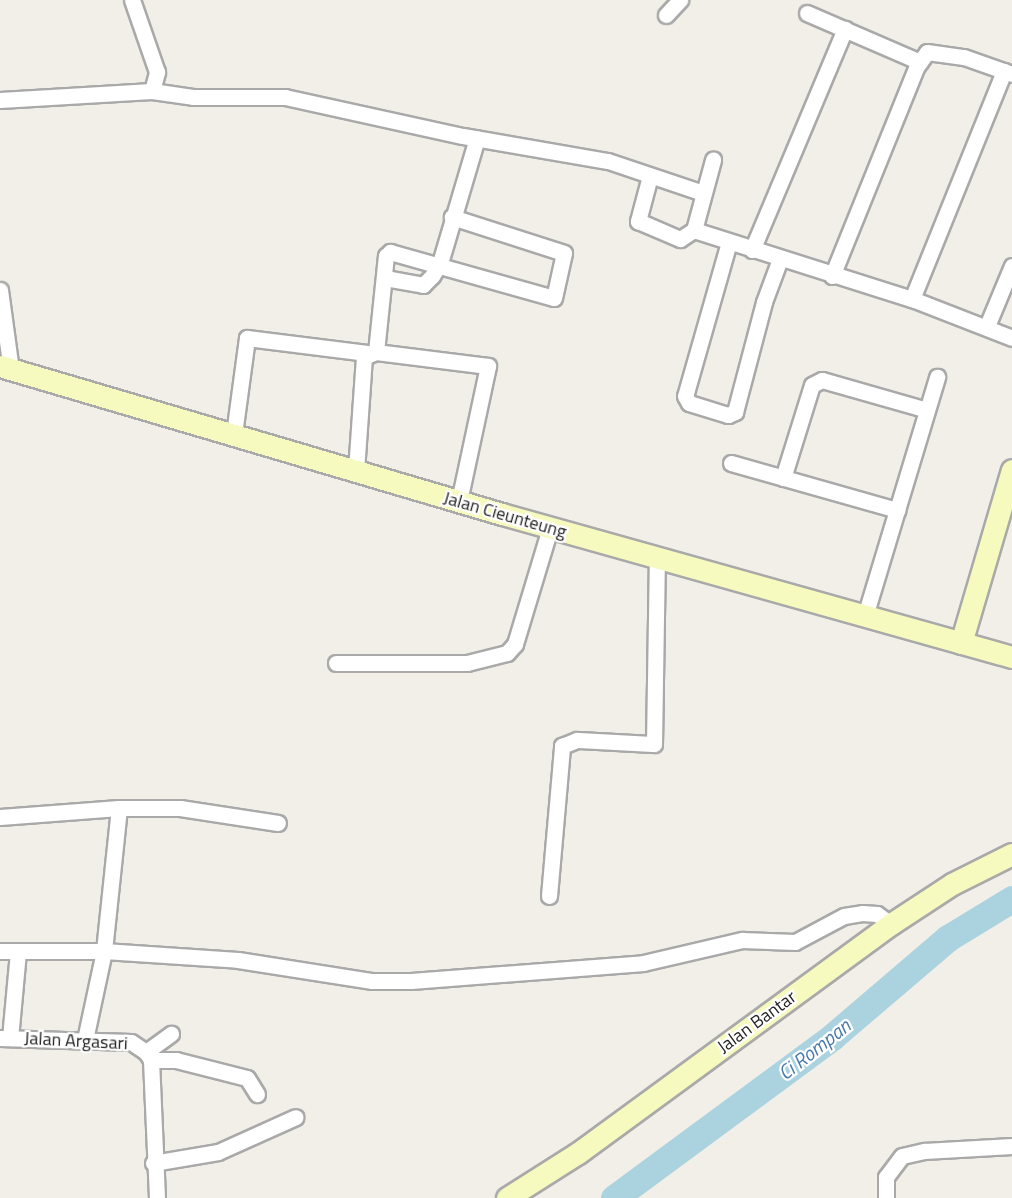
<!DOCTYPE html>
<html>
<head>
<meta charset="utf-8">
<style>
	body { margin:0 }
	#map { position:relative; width:1012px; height:1198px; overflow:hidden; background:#f2efe9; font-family:"Titillium Web",sans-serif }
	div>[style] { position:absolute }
	.river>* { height:27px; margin:-13.5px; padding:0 13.5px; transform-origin:13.5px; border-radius:13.5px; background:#aad3df }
	.roads { filter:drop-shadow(2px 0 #a9a9a9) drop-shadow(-2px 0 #a9a9a9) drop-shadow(0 2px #a9a9a9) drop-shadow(0 -2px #a9a9a9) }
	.street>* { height:15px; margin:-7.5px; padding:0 7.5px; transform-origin:7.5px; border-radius:7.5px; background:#fff }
	.secondary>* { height:21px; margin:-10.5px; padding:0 10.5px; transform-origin:10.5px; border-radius:10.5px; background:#f7fabf }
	span { translate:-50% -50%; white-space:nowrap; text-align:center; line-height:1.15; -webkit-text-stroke:4.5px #fff; paint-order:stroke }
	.street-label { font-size:18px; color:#222 }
	.water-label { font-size:20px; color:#4a7aab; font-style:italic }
</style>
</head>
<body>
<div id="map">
	<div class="river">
		<div style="left:614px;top:1198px;width:271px;rotate:-36.4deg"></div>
		<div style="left:832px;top:1037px;width:153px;rotate:-40.5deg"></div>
		<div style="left:948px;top:938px;width:75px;rotate:-31.4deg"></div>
	</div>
	<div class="roads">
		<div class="street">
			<div style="left:807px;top:13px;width:123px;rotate:23.4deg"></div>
			<div style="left:666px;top:15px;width:21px;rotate:-47deg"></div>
			<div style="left:152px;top:91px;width:41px;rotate:8.3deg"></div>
			<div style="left:193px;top:97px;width:92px"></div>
			<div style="left:285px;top:97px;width:182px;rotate:12.4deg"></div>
			<div style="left:463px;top:136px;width:147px;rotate:9.8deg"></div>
			<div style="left:608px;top:161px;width:100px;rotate:18.6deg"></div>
			<div style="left:0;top:100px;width:152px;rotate:-3.4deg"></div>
			<div style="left:152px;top:91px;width:20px;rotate:-75deg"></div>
			<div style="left:157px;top:72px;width:76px;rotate:-109.1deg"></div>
			<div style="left:650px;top:176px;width:47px;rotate:104.9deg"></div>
			<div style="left:638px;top:221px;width:46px;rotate:23.2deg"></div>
			<div style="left:680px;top:239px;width:17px;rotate:-33deg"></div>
			<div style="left:694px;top:230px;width:73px;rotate:-74.8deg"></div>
			<div style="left:694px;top:230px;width:229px;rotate:17.6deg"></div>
			<div style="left:912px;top:299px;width:107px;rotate:21.3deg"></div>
			<div style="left:729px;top:242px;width:160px;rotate:105.9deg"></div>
			<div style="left:685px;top:396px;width:8px;rotate:60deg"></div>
			<div style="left:689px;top:403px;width:41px;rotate:17.1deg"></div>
			<div style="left:728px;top:415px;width:8px;rotate:-23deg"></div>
			<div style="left:735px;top:412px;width:114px;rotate:-75.2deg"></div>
			<div style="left:764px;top:302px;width:46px;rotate:-69.6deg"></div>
			<div style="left:752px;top:250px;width:240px;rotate:-67.2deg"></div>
			<div style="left:832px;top:276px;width:227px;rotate:-68deg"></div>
			<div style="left:917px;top:66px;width:17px;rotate:-54deg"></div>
			<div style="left:927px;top:52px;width:37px;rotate:8deg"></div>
			<div style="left:964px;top:57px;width:51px;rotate:19.5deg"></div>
			<div style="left:385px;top:278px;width:39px;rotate:10deg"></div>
			<div style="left:423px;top:285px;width:13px;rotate:-45deg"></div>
			<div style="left:432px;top:276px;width:15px;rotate:-58deg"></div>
			<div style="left:440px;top:263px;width:130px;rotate:-73.5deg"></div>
			<div style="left:0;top:290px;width:81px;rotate:82.2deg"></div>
			<div style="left:912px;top:299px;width:246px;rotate:-68deg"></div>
			<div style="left:987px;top:326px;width:65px;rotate:-67.4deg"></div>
			<div style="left:376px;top:352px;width:113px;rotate:7.1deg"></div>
			<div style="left:488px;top:366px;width:138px;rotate:102.1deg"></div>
			<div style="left:234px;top:434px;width:97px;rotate:-82.3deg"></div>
			<div style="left:247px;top:338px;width:121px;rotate:7.1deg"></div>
			<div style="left:731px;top:463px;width:173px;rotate:15.8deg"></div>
			<div style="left:356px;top:471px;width:114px;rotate:-86deg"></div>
			<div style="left:364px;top:357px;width:13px;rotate:-23deg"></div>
			<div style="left:376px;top:352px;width:97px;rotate:-84.1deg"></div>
			<div style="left:386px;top:256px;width:6px;rotate:-45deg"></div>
			<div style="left:390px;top:252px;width:170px;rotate:15.7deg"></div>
			<div style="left:554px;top:298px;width:46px;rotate:-77.5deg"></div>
			<div style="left:564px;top:253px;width:118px;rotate:-162.2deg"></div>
			<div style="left:783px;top:478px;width:97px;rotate:-72.7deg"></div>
			<div style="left:812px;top:385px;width:11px;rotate:-27deg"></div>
			<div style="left:822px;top:380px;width:109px;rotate:15.9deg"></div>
			<div style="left:865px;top:616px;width:250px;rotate:-73.2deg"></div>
			<div style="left:336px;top:663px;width:131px"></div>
			<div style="left:467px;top:663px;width:41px;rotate:-14deg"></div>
			<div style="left:507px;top:653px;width:12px;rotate:-48deg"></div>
			<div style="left:515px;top:644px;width:121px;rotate:-73.2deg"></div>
			<div style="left:119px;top:808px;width:61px"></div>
			<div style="left:180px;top:808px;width:99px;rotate:8.7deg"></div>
			<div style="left:0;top:817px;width:119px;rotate:-4.3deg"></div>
			<div style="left:119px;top:808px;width:144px;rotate:96deg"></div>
			<div style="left:104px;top:951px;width:91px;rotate:102.1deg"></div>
			<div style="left:549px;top:896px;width:151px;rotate:-85deg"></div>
			<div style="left:562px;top:746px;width:16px;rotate:-22deg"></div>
			<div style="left:577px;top:740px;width:77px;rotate:3deg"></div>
			<div style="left:654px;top:744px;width:186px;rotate:-89.1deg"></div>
			<div style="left:0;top:951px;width:104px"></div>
			<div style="left:104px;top:951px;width:134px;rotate:3.8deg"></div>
			<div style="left:238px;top:960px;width:136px;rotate:8.9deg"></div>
			<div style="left:372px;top:981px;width:39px"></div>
			<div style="left:411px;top:981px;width:233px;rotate:-4.4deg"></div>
			<div style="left:643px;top:963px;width:102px;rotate:-13.1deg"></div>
			<div style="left:742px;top:940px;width:53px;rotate:2.2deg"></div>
			<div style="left:795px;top:942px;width:55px;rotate:-28deg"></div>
			<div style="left:844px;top:916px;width:18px;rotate:-9deg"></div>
			<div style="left:862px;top:913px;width:15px;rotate:4deg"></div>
			<div style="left:877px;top:914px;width:17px;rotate:36deg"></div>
			<div style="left:0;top:1038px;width:131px;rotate:1.7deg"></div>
			<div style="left:131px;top:1042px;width:18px;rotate:34deg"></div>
			<div style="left:146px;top:1052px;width:9px;rotate:58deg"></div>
			<div style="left:151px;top:1060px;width:138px;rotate:87.5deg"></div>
			<div style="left:10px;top:1038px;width:87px;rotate:-84.7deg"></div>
			<div style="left:146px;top:1052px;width:31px;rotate:-36deg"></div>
			<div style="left:151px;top:1060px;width:25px"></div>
			<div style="left:176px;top:1060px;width:73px;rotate:14.2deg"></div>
			<div style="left:247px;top:1078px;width:19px;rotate:58deg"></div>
			<div style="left:153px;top:1163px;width:66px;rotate:-9.6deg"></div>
			<div style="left:218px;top:1152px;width:85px;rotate:-24.2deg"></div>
			<div style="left:886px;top:1198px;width:21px;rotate:-90deg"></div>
			<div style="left:886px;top:1177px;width:26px;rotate:-53deg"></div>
			<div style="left:902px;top:1156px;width:23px;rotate:-13deg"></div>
			<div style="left:924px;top:1151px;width:88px;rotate:-3.3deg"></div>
		</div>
		<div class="secondary">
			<div style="left:0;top:366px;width:523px;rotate:16.43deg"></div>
			<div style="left:502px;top:514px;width:530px;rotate:15.66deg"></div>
			<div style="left:961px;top:643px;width:180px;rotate:-73.6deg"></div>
			<div style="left:507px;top:1198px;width:84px;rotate:-32.4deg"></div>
			<div style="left:578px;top:1153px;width:388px;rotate:-36.2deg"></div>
			<div style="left:891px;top:924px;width:73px;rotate:-33.3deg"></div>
			<div style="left:952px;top:884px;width:67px;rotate:-26.6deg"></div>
		</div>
	</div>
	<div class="street-label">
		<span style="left:505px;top:515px;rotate:16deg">Jalan Cieunteung</span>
		<span style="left:757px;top:1022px;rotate:-36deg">Jalan Bantar</span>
		<span style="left:76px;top:1041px;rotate:3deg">Jalan Argasari</span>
	</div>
	<div class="water-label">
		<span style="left:814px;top:1049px;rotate:-38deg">Ci Rompan</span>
	</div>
</div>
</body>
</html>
